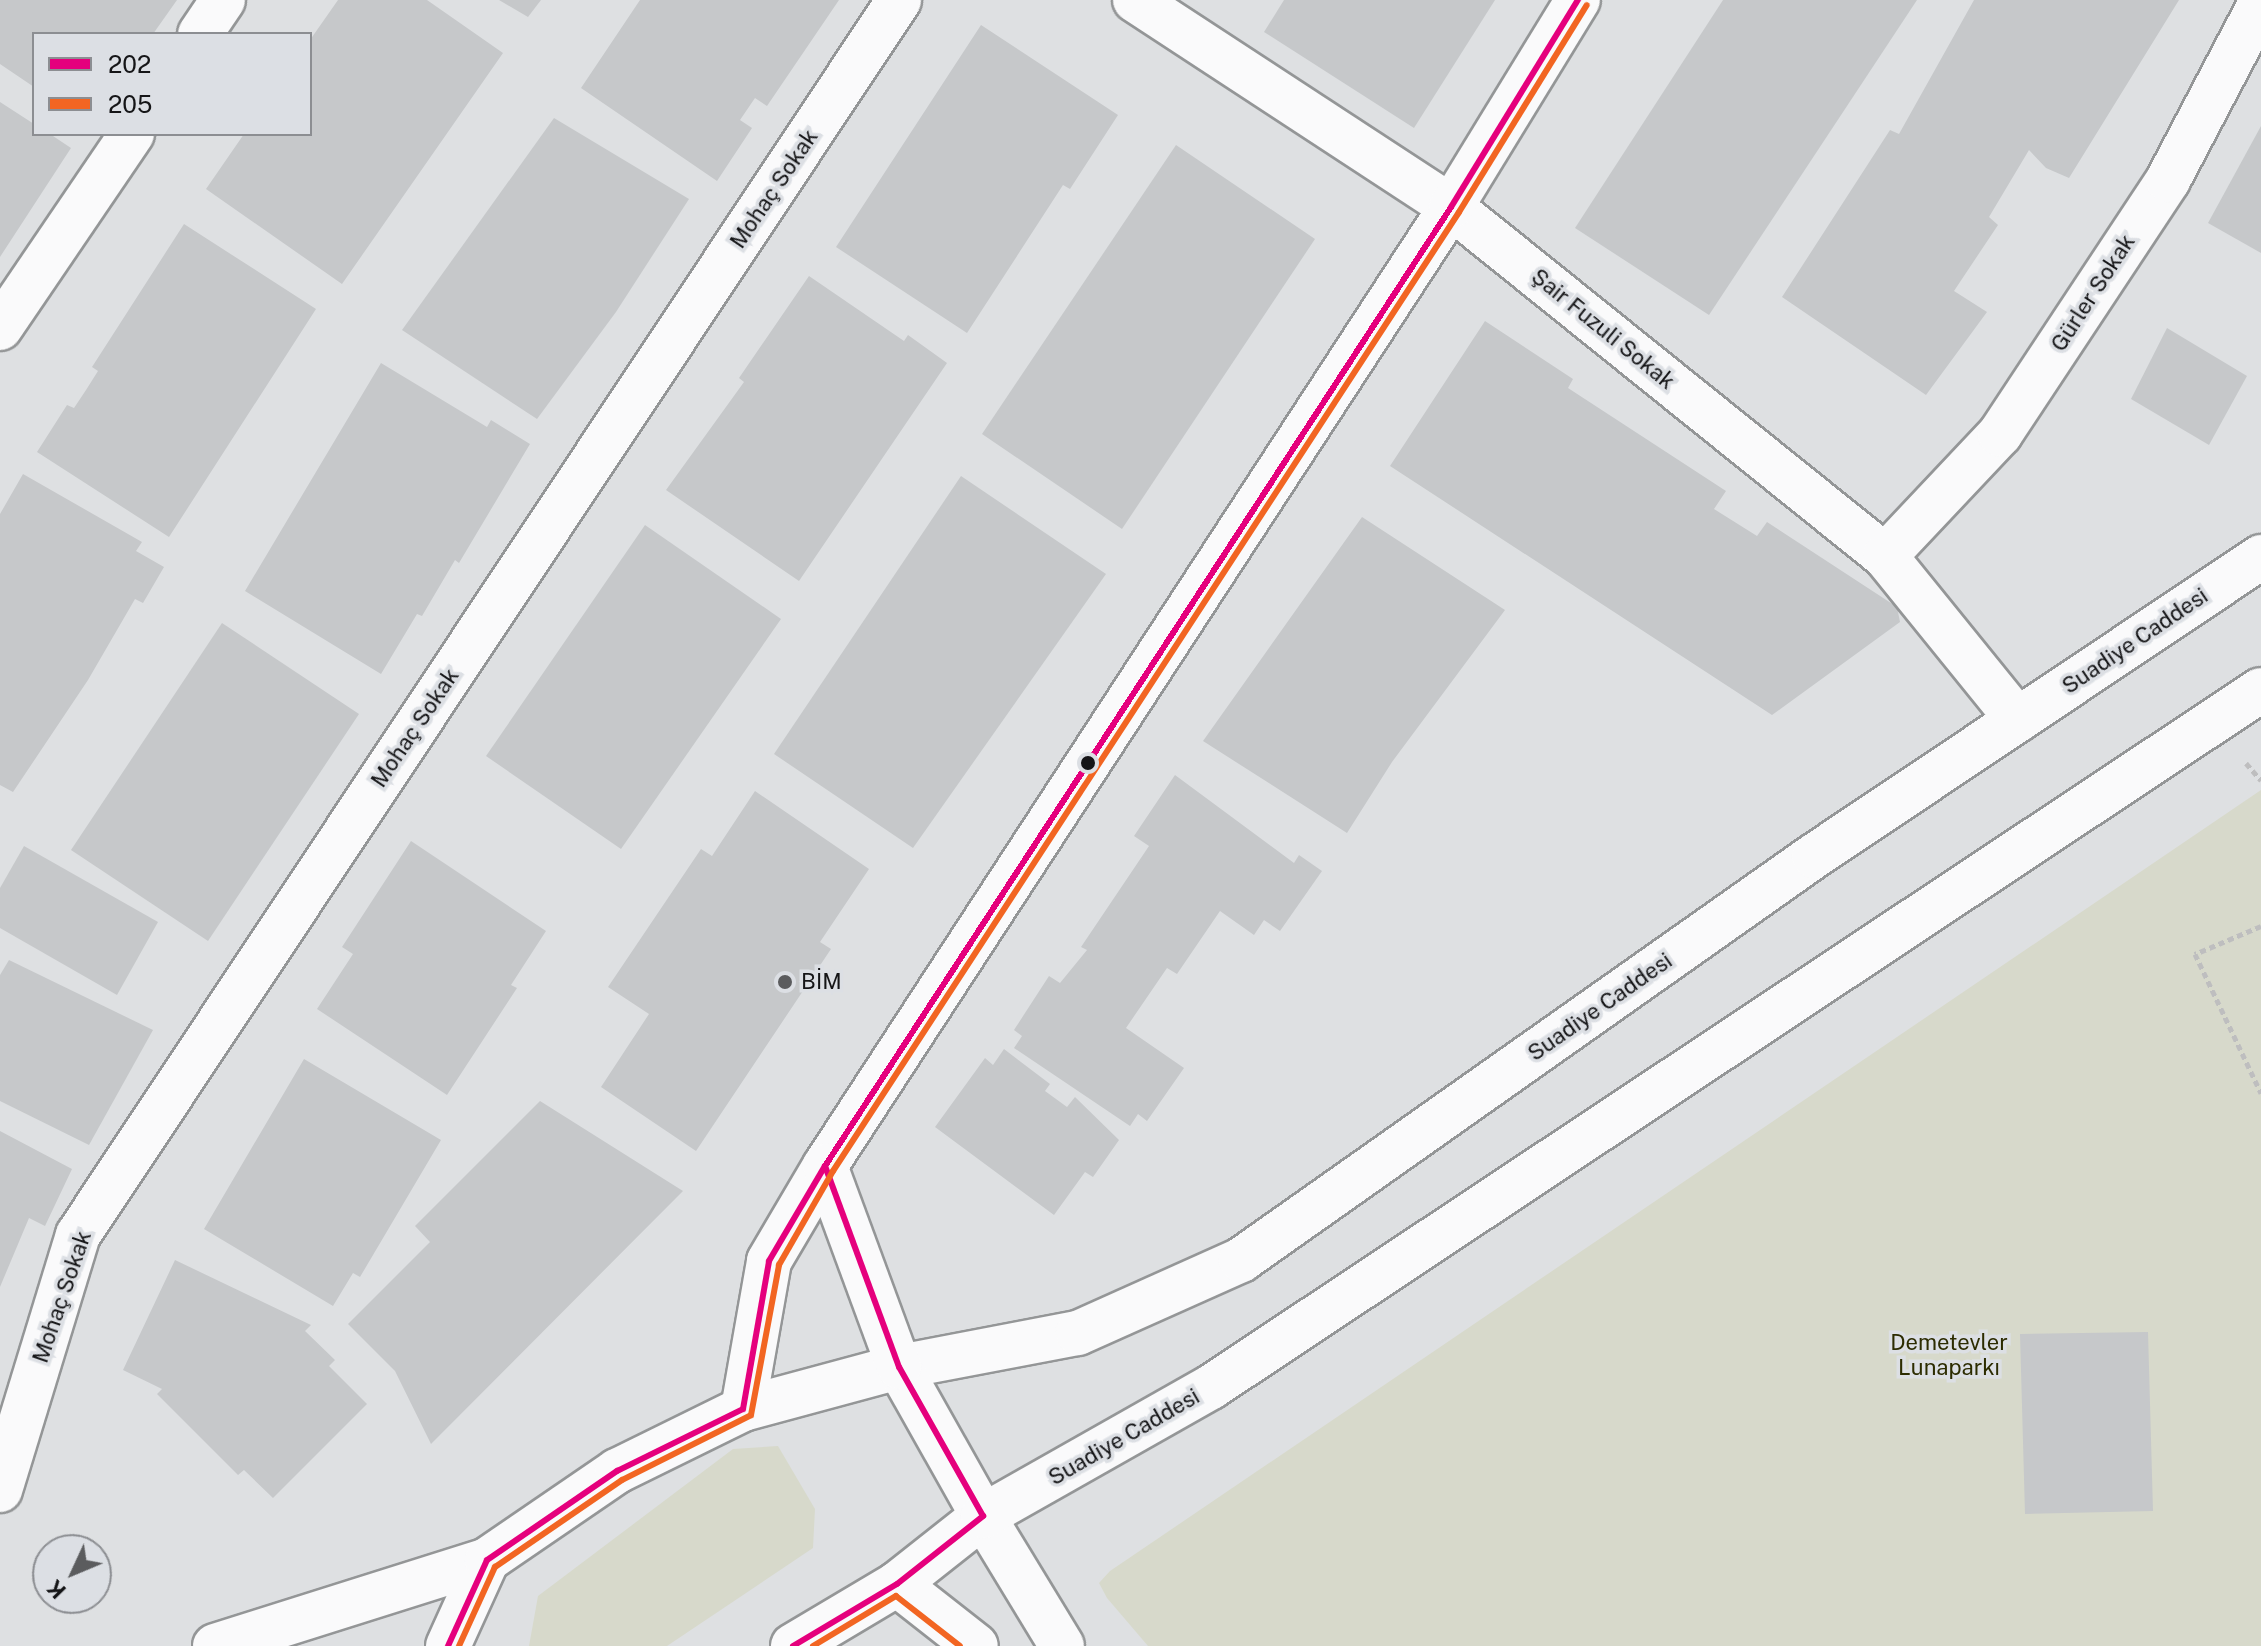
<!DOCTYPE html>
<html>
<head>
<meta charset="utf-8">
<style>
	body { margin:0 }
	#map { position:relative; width:2261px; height:1646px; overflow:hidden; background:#dee0e2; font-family:"Public Sans",sans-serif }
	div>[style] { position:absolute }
	.green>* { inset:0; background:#d7d9cb }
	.building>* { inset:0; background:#c6c8ca }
	.path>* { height:5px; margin-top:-2.5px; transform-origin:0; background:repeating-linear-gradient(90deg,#bebebf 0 6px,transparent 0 10px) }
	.roads { filter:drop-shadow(2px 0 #949697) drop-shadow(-2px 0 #949697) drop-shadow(0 2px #949697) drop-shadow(0 -2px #949697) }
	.minor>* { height:44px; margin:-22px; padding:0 22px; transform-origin:22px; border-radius:22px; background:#fafafb }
	.tertiary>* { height:44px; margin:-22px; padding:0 22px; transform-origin:22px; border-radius:22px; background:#fafafb }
	.secondary>* { height:44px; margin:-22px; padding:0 22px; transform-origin:22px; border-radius:22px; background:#fafafb }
	.bus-1>* { height:6px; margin:-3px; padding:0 3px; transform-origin:3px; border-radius:3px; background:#e5007d }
	.bus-2>* { height:6px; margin:-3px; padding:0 3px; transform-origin:3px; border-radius:3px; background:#f26522 }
	.dots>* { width:22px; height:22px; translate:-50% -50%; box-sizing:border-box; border:4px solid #dcdfe4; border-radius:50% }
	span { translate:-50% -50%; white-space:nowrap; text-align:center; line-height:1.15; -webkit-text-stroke:7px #dcdfe4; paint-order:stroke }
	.street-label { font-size:22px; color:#151517 }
	.poi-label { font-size:22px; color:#151517 }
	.left { translate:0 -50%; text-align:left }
	.park-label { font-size:22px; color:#2c2c01 }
	.legend { position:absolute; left:32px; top:32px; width:280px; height:104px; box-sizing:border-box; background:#dcdfe4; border:2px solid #8c8e92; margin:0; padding:10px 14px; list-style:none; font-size:24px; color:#151517 }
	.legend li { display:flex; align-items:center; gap:16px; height:40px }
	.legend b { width:40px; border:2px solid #8c8e92 }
	.north { position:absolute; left:32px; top:1534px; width:80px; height:80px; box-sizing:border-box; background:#dcdfe4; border:2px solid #8c8e92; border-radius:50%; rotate:226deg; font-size:22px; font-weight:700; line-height:32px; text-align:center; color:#151517 }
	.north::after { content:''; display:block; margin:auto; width:28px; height:36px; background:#5b5c5e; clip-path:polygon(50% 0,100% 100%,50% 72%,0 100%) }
</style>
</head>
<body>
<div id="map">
	<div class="green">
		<div style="clip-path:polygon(2261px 790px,2261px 1646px,1148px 1646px,1107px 1598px,1099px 1583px,1110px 1571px)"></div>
		<div style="clip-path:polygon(778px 1446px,815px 1509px,813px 1548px,667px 1646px,529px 1646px,538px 1596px,733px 1449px)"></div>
	</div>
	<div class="building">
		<div style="clip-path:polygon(0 0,177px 0,153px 34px,34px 34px,34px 87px,0 64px)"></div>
		<div style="clip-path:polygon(338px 0,427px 0,503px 53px,342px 284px,206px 189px,244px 134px,310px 134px,310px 40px)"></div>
		<div style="clip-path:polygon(499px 0,541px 0,528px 17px)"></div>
		<div style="clip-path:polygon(640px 0,839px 0,767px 106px,755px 98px,740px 120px,752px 128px,717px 181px,581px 88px)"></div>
		<div style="clip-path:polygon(1284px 0,1495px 0,1414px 128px,1264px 32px)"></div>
		<div style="clip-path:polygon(1723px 0,1917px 0,1709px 315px,1575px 228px)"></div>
		<div style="clip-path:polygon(1974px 0,2179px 0,2069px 178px,2046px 168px,2029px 150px,1989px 217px,1998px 225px,1954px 291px,1987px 312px,1926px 395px,1782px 297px,1890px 130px,1899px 134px)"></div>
		<div style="clip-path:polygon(981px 25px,1118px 115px,1070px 189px,1063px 185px,967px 333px,836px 247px)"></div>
		<div style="clip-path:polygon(0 102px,34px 124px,34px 134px,50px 134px,71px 148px,0 257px)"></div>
		<div style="clip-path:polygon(554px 118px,689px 199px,616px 312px,537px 419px,402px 330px)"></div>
		<div style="clip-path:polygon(2261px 126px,2261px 253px,2208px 223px)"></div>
		<div style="clip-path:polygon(1176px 145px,1315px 239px,1122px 529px,982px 434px)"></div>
		<div style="clip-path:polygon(184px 224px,316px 309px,169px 537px,37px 452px,67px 405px,74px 408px,86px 390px,98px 371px,92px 367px)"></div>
		<div style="clip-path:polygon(809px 276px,904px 341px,908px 335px,947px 363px,799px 581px,666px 490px,744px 382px,739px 378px)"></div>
		<div style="clip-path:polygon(1485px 321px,1573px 379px,1568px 388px,1726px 491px,1714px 509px,1757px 536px,1767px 522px,1897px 607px,1900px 622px,1772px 715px,1390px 466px)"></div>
		<div style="clip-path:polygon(2167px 328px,2247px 376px,2209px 445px,2131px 399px)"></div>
		<div style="clip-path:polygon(381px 363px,487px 427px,491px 420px,530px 444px,459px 563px,455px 560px,422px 616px,417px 614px,381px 674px,245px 591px)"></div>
		<div style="clip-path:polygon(23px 474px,142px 542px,136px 551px,164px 567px,143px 603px,135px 599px,88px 680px,13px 792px,0 785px,0 514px)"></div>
		<div style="clip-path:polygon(961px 476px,1106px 574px,913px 848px,774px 754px)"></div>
		<div style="clip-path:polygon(1362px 517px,1505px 610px,1392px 762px,1347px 833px,1203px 741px)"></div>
		<div style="clip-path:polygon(645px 525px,781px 619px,621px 849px,486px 756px)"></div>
		<div style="clip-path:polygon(222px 623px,359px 714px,208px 941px,71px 850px)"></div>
		<div style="clip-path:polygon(1175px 775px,1294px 863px,1299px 855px,1322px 871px,1280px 931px,1264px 920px,1254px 935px,1220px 911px,1177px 974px,1167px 968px,1126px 1028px,1184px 1068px,1147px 1121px,1138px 1114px,1130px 1126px,1014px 1048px,1022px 1036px,1014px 1030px,1049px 976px,1060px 983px,1087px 950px,1081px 947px,1149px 846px,1134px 836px)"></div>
		<div style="clip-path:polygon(755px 791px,869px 869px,820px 942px,831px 949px,696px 1151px,601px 1087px,649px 1014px,608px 987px,701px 849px,712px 856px)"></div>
		<div style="clip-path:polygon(411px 841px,546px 931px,511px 985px,517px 988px,447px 1095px,317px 1009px,353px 954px,342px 947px)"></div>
		<div style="clip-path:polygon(24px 846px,158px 922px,117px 995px,0 928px,0 888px)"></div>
		<div style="clip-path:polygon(9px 960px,153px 1030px,89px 1145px,0 1101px,0 975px)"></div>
		<div style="clip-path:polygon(1004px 1049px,1050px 1084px,1045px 1091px,1067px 1107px,1075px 1097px,1119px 1140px,1093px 1177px,1085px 1172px,1054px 1215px,935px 1127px,985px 1058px,993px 1065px)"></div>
		<div style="clip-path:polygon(304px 1059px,441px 1140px,360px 1277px,353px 1273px,333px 1306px,204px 1229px)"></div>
		<div style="clip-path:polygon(540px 1101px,683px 1191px,431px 1444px,395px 1371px,348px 1324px,430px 1242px,415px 1226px)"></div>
		<div style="clip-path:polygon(0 1131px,72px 1169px,45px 1226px,29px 1218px,0 1287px)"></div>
		<div style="clip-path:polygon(175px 1260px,311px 1325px,305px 1331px,335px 1360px,329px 1366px,367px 1404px,273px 1498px,244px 1470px,238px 1475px,157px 1394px,162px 1389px,123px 1370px)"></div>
		<div style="clip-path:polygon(2148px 1332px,2153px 1511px,2025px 1514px,2020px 1334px)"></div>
	</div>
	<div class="path">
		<div style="left:2246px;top:763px;width:23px;rotate:49deg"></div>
		<div style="left:2261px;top:926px;width:72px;rotate:157deg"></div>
		<div style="left:2195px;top:954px;width:154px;rotate:64.6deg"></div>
	</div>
	<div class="roads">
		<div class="minor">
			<div style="left:1135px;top:0;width:378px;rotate:33.2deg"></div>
			<div style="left:1451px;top:207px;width:557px;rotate:38.8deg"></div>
			<div style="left:1885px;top:556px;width:211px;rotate:51deg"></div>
			<div style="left:200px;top:34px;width:41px;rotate:-55.9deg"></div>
			<div style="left:0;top:328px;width:235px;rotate:-55.8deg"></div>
			<div style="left:1885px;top:556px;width:168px;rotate:-46.7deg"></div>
			<div style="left:2000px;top:434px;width:305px;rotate:-56.5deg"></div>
			<div style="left:2168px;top:180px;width:200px;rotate:-62.3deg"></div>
			<div style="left:0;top:1490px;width:267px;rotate:-73deg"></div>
			<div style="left:78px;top:1235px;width:1483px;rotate:-56.38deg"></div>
		</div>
		<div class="tertiary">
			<div style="left:825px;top:1166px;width:1145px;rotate:-56.86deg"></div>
			<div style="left:1451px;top:207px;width:243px;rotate:-58.5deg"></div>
		</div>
		<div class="secondary">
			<div style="left:743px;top:1409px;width:150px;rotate:-80deg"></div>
			<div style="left:769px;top:1261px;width:110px;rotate:-59.5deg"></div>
			<div style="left:897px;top:1584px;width:100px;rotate:38.1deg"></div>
			<div style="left:215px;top:1646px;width:285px;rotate:-17.5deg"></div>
			<div style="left:448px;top:1646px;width:94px;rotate:-65.6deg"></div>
			<div style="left:487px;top:1560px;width:158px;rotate:-34.4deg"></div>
			<div style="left:617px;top:1471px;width:140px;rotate:-26.2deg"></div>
			<div style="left:743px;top:1409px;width:162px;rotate:-15.1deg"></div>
			<div style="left:899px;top:1367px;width:182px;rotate:-10.8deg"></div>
			<div style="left:1078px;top:1333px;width:179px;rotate:-24.1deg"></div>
			<div style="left:1241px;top:1260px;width:701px;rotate:-35.19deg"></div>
			<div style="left:1814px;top:856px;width:538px;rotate:-33.78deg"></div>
			<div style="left:793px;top:1646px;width:121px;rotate:-30.8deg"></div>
			<div style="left:897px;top:1584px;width:110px;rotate:-38.3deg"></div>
			<div style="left:983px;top:1516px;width:171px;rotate:-119.4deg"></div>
			<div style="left:899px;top:1367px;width:214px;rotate:-110.2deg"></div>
			<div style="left:1062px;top:1646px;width:152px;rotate:-121.3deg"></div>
			<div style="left:983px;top:1516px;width:262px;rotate:-29.5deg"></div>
			<div style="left:1211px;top:1387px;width:1260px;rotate:-33.58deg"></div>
		</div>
	</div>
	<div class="bus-1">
		<div style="left:448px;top:1646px;width:94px;rotate:-65.6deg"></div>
		<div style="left:487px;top:1560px;width:158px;rotate:-34.4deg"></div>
		<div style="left:617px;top:1471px;width:140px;rotate:-26.2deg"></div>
		<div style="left:743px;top:1409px;width:150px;rotate:-80deg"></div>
		<div style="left:769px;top:1261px;width:110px;rotate:-59.5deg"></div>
		<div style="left:825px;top:1166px;width:1145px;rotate:-56.86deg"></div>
		<div style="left:1451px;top:207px;width:243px;rotate:-58.5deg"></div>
		<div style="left:793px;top:1646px;width:121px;rotate:-30.8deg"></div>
		<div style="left:897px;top:1584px;width:110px;rotate:-38.3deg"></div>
		<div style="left:983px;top:1516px;width:171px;rotate:-119.4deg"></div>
		<div style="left:899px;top:1367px;width:214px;rotate:-110.2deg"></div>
	</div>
	<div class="bus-2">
		<div style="left:459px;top:1646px;width:87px;rotate:-65.5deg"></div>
		<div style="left:495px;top:1567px;width:154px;rotate:-34.4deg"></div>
		<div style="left:622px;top:1480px;width:144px;rotate:-26.7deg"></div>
		<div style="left:751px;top:1415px;width:153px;rotate:-79.4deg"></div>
		<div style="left:779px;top:1265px;width:108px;rotate:-60.1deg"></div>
		<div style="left:833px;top:1171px;width:1145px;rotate:-56.86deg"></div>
		<div style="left:1459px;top:212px;width:243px;rotate:-58.3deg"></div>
		<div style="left:813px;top:1646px;width:97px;rotate:-31.1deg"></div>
		<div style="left:896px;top:1596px;width:81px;rotate:38deg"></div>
	</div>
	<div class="dots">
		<div style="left:1088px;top:763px;background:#151517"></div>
		<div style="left:785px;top:982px;background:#5b5c5e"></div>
	</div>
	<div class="street-label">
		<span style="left:774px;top:189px;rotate:-56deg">Mohaç Sokak</span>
		<span style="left:2093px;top:293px;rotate:-57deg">Gürler Sokak</span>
		<span style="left:1603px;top:329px;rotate:39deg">Şair Fuzuli Sokak</span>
		<span style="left:2135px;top:641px;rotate:-34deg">Suadiye Caddesi</span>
		<span style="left:415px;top:728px;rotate:-56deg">Mohaç Sokak</span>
		<span style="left:1600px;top:1007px;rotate:-35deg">Suadiye Caddesi</span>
		<span style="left:62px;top:1297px;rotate:-71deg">Mohaç Sokak</span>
		<span style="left:1124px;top:1437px;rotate:-30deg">Suadiye Caddesi</span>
	</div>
	<div class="poi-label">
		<span class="left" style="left:801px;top:982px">BİM</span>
	</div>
	<div class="park-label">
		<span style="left:1949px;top:1355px">Demetevler<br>Lunaparkı</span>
	</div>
	<ul class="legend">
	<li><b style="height:10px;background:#e5007d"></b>202</li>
	<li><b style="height:10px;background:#f26522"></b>205</li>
	</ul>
	<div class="north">K</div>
</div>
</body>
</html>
